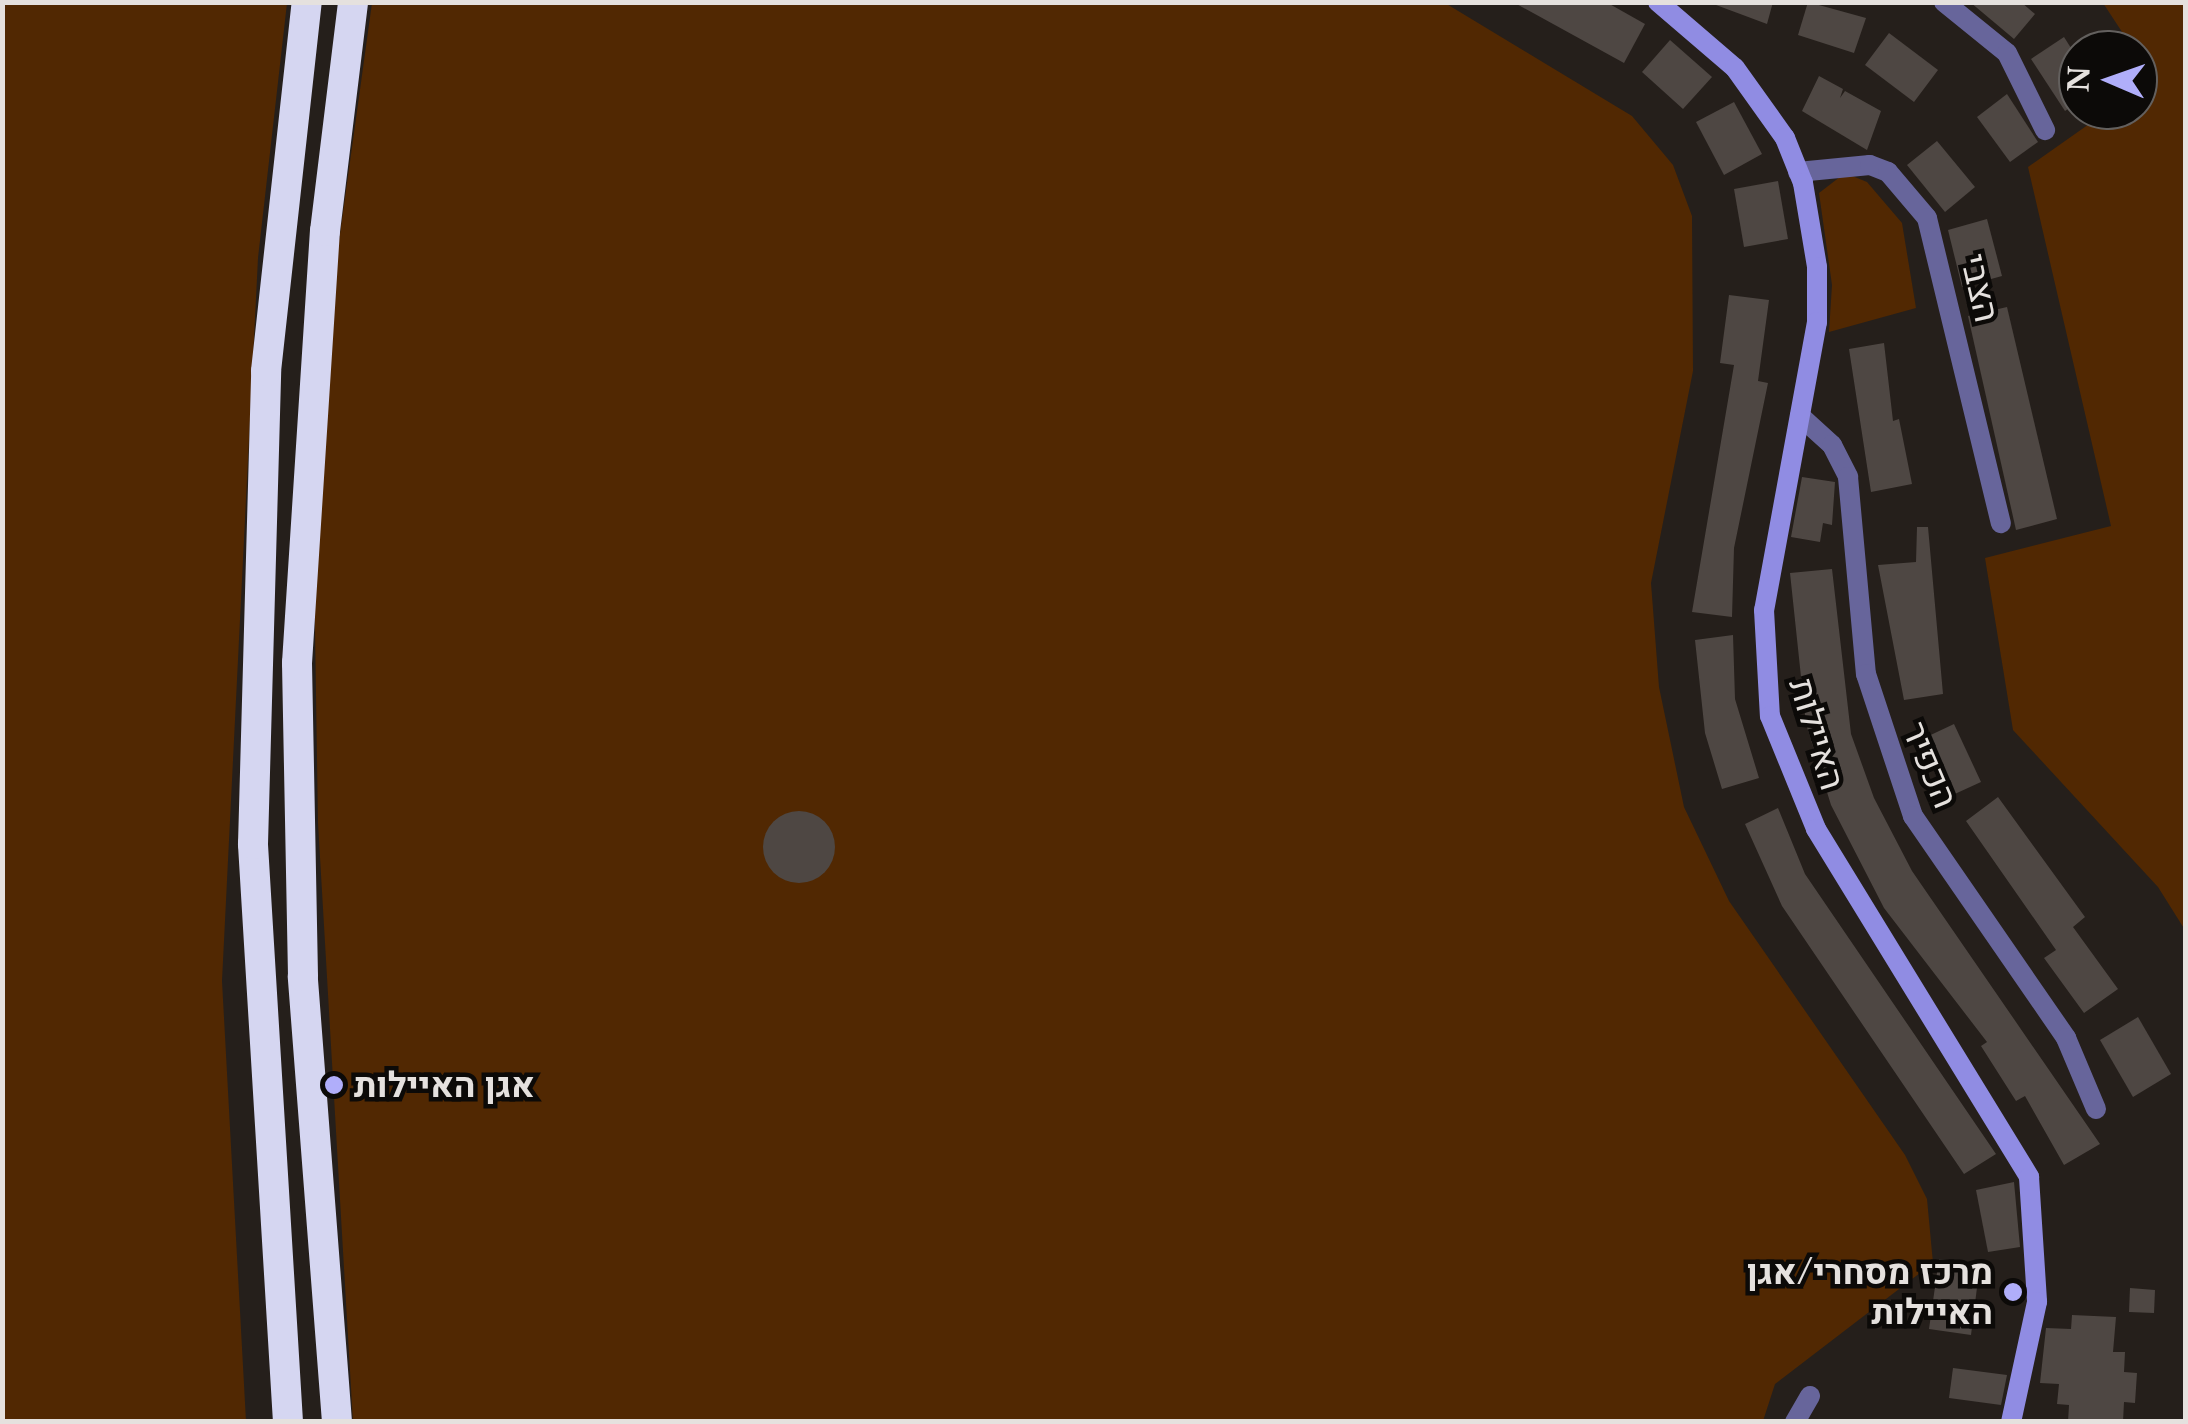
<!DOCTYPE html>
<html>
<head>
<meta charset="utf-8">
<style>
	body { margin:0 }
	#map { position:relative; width:2188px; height:1424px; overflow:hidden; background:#251f1b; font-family:"Libre Baskerville",Heebo,serif }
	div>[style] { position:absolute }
	.green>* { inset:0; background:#512802 }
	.building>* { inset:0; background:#4e4743 }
	.round { border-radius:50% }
	.street>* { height:20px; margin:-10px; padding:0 10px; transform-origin:10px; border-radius:10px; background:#67659b }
	.secondary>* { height:20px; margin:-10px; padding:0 10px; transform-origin:10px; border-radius:10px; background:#908ce3 }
	.highway>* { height:30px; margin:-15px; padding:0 15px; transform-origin:15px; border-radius:15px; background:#d5d6f1 }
	.dots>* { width:28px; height:28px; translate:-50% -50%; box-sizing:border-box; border:5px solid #0c0a08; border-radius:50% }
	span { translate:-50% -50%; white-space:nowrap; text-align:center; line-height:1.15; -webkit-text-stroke:9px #0c0a08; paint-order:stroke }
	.street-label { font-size:35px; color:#e5e1de }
	.poi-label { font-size:35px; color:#e5e1de; font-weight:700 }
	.left { translate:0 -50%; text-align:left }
	.right { translate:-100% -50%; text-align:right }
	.frame { position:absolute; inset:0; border:5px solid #e5e1de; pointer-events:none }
	.north { position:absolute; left:2058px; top:30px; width:100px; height:100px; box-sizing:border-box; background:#0c0a08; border:2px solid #63605e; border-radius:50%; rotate:272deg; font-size:28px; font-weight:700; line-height:40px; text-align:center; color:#e5e1de }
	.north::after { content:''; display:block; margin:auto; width:35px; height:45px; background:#b0aefa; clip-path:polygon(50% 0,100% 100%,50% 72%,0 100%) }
</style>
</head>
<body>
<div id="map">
	<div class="green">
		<div style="clip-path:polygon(3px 3px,287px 3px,258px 258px,222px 981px,246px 1421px,3px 1422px)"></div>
		<div style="clip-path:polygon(372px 3px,1445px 3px,1632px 116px,1673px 165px,1692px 216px,1693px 371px,1651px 583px,1659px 687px,1684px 807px,1729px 901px,1905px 1155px,1927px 1199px,1933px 1263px,1775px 1384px,1763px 1421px,353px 1422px,318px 823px,312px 436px)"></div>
		<div style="clip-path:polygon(2103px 3px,2185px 3px,2185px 930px,2158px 887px,2013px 730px,1985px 558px,2111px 526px,2028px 167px,2109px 110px,2138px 110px,2138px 90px,2153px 79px)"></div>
		<div style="clip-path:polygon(1845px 173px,1867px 182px,1902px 223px,1916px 308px,1829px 332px,1832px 285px,1819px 193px)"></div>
	</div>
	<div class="building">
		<div style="clip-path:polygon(1513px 2px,1606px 2px,1645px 24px,1624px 63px)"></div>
		<div style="clip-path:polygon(1708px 2px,1773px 2px,1767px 24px)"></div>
		<div style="clip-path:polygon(1808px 2px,1866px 18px,1854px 53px,1798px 35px)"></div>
		<div style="clip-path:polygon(1970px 2px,2021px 2px,2035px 14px,2014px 39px)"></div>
		<div style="clip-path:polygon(1889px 33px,1938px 70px,1914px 102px,1865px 65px)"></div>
		<div style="clip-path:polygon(2064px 37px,2078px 59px,2078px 102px,2065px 111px,2031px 59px)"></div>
		<div style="clip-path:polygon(1670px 40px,1712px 77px,1683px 109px,1642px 72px)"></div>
		<div style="clip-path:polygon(1819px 76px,1843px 89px,1840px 98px,1845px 91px,1881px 111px,1867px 150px,1802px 111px)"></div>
		<div style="clip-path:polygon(2007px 94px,2038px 142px,2010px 162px,1977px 117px)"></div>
		<div style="clip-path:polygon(1734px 102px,1762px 154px,1724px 175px,1696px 122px)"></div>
		<div style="clip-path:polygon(1937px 141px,1975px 187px,1945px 212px,1907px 165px)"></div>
		<div style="clip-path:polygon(1778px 181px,1788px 239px,1744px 247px,1734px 189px)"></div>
		<div style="clip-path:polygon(1987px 219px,2002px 276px,1962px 287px,1948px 230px)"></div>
		<div style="clip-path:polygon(1729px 295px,1769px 300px,1758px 381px,1768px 383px,1734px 548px,1732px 617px,1692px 612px,1734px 365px,1720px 363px)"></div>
		<div style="clip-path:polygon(2007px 307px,2057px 519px,2016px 530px,1968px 316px)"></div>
		<div style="clip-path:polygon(1884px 343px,1893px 421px,1899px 419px,1912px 484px,1871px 492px,1849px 349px)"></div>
		<div style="clip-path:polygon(1802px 477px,1835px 482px,1832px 525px,1823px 523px,1820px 542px,1791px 537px)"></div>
		<div style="clip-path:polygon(1917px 527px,1928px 527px,1943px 694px,1904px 700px,1878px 565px,1916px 562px)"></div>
		<div style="clip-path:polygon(1832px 569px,1851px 734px,1874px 798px,1912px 871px,2100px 1144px,2064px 1165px,2025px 1096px,2016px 1101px,1981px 1046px,1987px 1042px,1884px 908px,1831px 805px,1806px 724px,1790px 573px)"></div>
		<div style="clip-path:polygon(1733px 635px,1735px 699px,1759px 778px,1722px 789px,1705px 733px,1695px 640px)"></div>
		<div style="clip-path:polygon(1954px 724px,1981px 782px,1946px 798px,1920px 740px)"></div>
		<div style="clip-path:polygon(1998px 797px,2085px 917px,2073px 927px,2118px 989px,2084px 1013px,2044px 958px,2056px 950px,1966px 821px)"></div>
		<div style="clip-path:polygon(1778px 808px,1805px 874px,1996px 1154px,1964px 1174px,1782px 906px,1745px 824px)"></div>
		<div class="round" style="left:763px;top:811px;width:72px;height:72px"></div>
		<div style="clip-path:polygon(2138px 1017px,2171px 1074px,2133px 1097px,2100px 1040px)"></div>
		<div style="clip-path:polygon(2014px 1182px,2020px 1247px,1988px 1252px,1976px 1190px)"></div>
		<div style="clip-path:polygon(1939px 1259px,1980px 1264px,1971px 1335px,1929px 1329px)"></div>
		<div style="clip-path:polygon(2130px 1288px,2155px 1290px,2154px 1313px,2129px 1312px)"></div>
		<div style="clip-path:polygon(2072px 1315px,2116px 1317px,2113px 1352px,2125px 1352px,2124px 1372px,2137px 1373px,2135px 1403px,2124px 1402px,2123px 1422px,2068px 1422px,2069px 1405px,2057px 1404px,2059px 1384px,2040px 1383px,2046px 1328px,2071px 1329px)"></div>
		<div style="clip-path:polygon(1953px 1368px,2007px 1375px,2001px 1405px,1949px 1398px)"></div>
	</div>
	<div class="street">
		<div style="left:1944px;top:2px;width:81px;rotate:39deg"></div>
		<div style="left:2007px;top:53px;width:86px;rotate:63.7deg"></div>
		<div style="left:1798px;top:172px;width:72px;rotate:-5.6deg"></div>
		<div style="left:1870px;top:165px;width:19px;rotate:21deg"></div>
		<div style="left:1888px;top:172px;width:60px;rotate:49.7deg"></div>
		<div style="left:1927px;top:218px;width:314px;rotate:76.4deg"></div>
		<div style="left:1800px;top:416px;width:43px;rotate:42.2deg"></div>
		<div style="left:1832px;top:445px;width:36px;rotate:63deg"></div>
		<div style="left:1848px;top:477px;width:198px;rotate:84.8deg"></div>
		<div style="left:1866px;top:674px;width:150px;rotate:71.7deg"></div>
		<div style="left:1913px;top:816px;width:270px;rotate:55.4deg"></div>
		<div style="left:2066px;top:1038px;width:77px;rotate:67.1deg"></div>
		<div style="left:1795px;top:1422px;width:30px;rotate:-60deg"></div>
	</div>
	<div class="secondary">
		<div style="left:1658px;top:2px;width:101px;rotate:40.6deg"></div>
		<div style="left:1735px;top:68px;width:86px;rotate:54.5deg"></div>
		<div style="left:1785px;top:138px;width:48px;rotate:68.2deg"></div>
		<div style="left:1803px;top:183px;width:85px;rotate:80.5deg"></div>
		<div style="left:1817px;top:267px;width:55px;rotate:90deg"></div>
		<div style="left:1817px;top:322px;width:293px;rotate:100.4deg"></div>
		<div style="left:1764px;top:610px;width:106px;rotate:86.8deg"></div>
		<div style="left:1770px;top:716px;width:122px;rotate:67.8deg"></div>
		<div style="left:1816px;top:829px;width:408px;rotate:58.5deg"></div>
		<div style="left:2029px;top:1177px;width:125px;rotate:86.3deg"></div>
		<div style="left:2037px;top:1302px;width:123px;rotate:102.2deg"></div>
	</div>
	<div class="highway">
		<div style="left:288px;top:1422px;width:579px;rotate:-93.47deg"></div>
		<div style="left:253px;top:844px;width:473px;rotate:-88.4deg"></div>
		<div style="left:266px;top:371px;width:371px;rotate:-83.7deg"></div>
		<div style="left:337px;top:1422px;width:447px;rotate:-94.4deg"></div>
		<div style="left:303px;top:976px;width:313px;rotate:-91.1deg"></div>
		<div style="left:297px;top:663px;width:433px;rotate:-86.3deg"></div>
		<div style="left:325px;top:231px;width:231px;rotate:-83deg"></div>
	</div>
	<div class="dots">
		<div style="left:334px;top:1085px;background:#b0aefa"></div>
		<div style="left:2013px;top:1292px;background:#b0aefa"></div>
	</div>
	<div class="street-label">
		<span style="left:1980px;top:288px;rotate:77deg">הצבי</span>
		<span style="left:1817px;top:734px;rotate:73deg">האיילות</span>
		<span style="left:1930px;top:765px;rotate:67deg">הכפיר</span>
	</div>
	<div class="poi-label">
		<span class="left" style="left:354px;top:1085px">אגן האיילות</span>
		<span class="right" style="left:1993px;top:1292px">מרכז מסחרי/אגן<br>האיילות</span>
	</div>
	<div class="frame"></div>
	<div class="north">N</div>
</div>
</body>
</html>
